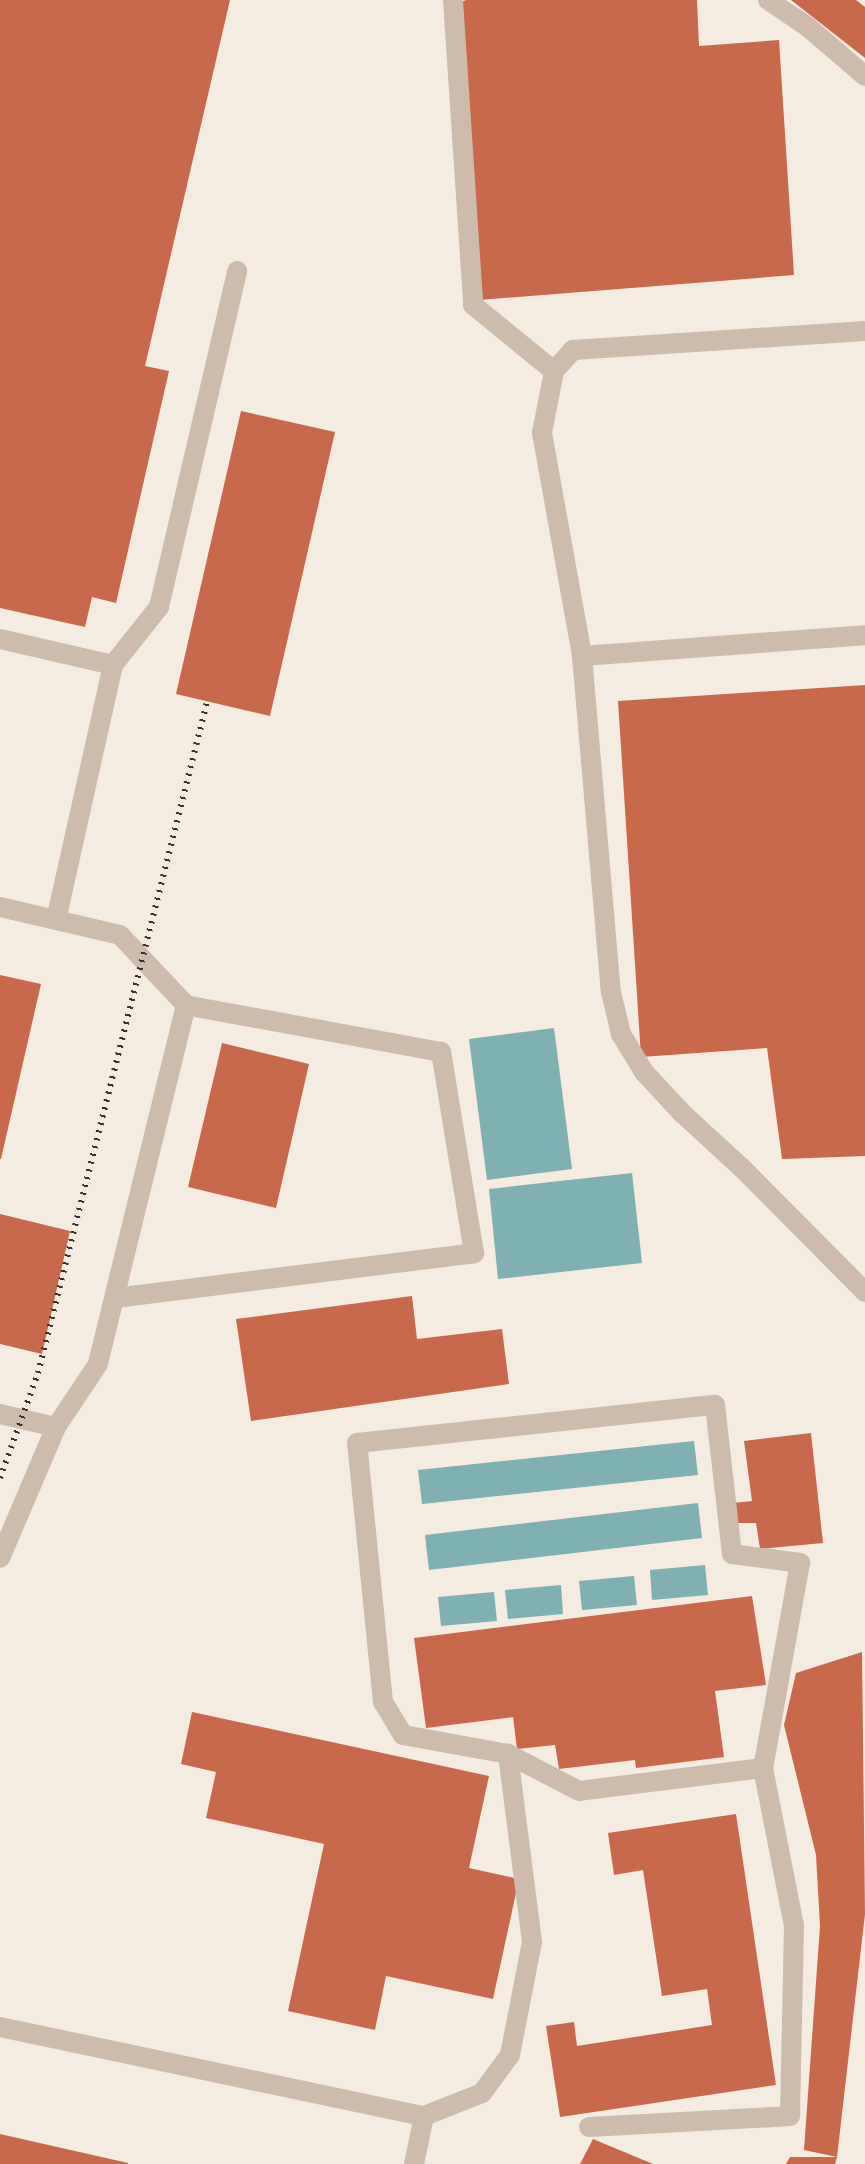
<!DOCTYPE html>
<html>
<head>
<meta charset="utf-8">
<style>
	body { margin:0 }
	#map { position:relative; width:865px; height:2164px; overflow:hidden; background:#f4ebe1; font-family:"DM Sans",sans-serif }
	div>[style] { position:absolute }
	.water>* { inset:0; background:#7fb0b2 }
	.building>* { inset:0; background:#c8694b }
	.minor>* { height:20px; margin:-10px; padding:0 10px; transform-origin:10px; border-radius:10px; background:#cdbbac }
	.rail>* { height:6px; margin-top:-3px; transform-origin:0; background:repeating-linear-gradient(90deg,#3b302b 0 2px,transparent 0 8px) }
	span { translate:-50% -50%; white-space:nowrap; text-align:center; line-height:1.15; -webkit-text-stroke:6px #fbf5ee; paint-order:stroke }
</style>
</head>
<body>
<div id="map">
	<div class="water">
		<div style="clip-path:polygon(554px 1028px,572px 1169px,487px 1180px,469px 1039px)"></div>
		<div style="clip-path:polygon(632px 1173px,642px 1263px,498px 1279px,489px 1189px)"></div>
		<div style="clip-path:polygon(694px 1441px,698px 1475px,422px 1504px,418px 1470px)"></div>
		<div style="clip-path:polygon(698px 1503px,702px 1538px,429px 1570px,425px 1535px)"></div>
		<div style="clip-path:polygon(705px 1565px,708px 1595px,652px 1600px,650px 1570px)"></div>
		<div style="clip-path:polygon(634px 1576px,637px 1605px,582px 1610px,579px 1581px)"></div>
		<div style="clip-path:polygon(561px 1585px,563px 1614px,508px 1619px,505px 1590px)"></div>
		<div style="clip-path:polygon(494px 1592px,497px 1621px,441px 1626px,438px 1597px)"></div>
	</div>
	<div class="building">
		<div style="clip-path:polygon(0 0,230px 0,145px 366px,169px 371px,116px 603px,92px 597px,85px 627px,0 608px)"></div>
		<div style="clip-path:polygon(466px 0,697px 0,699px 46px,779px 40px,794px 275px,479px 300px,459px 3px)"></div>
		<div style="clip-path:polygon(791px 0,856px 0,865px 7px,865px 58px)"></div>
		<div style="clip-path:polygon(241px 411px,335px 432px,270px 716px,176px 694px)"></div>
		<div style="clip-path:polygon(865px 685px,865px 1156px,782px 1159px,767px 1048px,641px 1057px,618px 701px)"></div>
		<div style="clip-path:polygon(0 975px,41px 984px,1px 1159px,0 1159px)"></div>
		<div style="clip-path:polygon(222px 1043px,309px 1064px,276px 1208px,188px 1187px)"></div>
		<div style="clip-path:polygon(0 1214px,70px 1231px,42px 1354px,0 1344px)"></div>
		<div style="clip-path:polygon(412px 1296px,417px 1339px,502px 1329px,509px 1384px,251px 1421px,236px 1319px)"></div>
		<div style="clip-path:polygon(811px 1433px,823px 1543px,760px 1549px,756px 1523px,736px 1523px,733px 1503px,752px 1501px,744px 1441px)"></div>
		<div style="clip-path:polygon(752px 1596px,766px 1685px,715px 1691px,724px 1757px,636px 1768px,635px 1760px,559px 1769px,555px 1745px,517px 1749px,513px 1717px,426px 1728px,414px 1638px)"></div>
		<div style="clip-path:polygon(862px 1652px,865px 1914px,837px 2157px,804px 2150px,820px 1926px,816px 1855px,784px 1725px,796px 1673px)"></div>
		<div style="clip-path:polygon(192px 1712px,489px 1776px,469px 1868px,519px 1879px,493px 1999px,386px 1976px,375px 2030px,288px 2011px,324px 1844px,206px 1818px,216px 1772px,181px 1764px)"></div>
		<div style="clip-path:polygon(736px 1814px,776px 2085px,560px 2117px,546px 2026px,574px 2022px,577px 2046px,712px 2025px,707px 1989px,662px 1996px,643px 1870px,614px 1875px,608px 1833px)"></div>
		<div style="clip-path:polygon(0 2134px,128px 2163px,128px 2164px,0 2164px)"></div>
		<div style="clip-path:polygon(593px 2139px,653px 2164px,580px 2164px)"></div>
		<div style="clip-path:polygon(790px 2157px,837px 2157px,835px 2164px,786px 2164px)"></div>
	</div>
	<div class="minor">
		<div style="left:453px;top:0;width:306px;rotate:86.2deg"></div>
		<div style="left:473px;top:305px;width:104px;rotate:39.2deg"></div>
		<div style="left:768px;top:0;width:48px;rotate:34deg"></div>
		<div style="left:808px;top:27px;width:75px;rotate:40.7deg"></div>
		<div style="left:865px;top:331px;width:293px;rotate:176.3deg"></div>
		<div style="left:573px;top:350px;width:28px;rotate:132deg"></div>
		<div style="left:554px;top:371px;width:63px;rotate:101deg"></div>
		<div style="left:542px;top:433px;width:227px;rotate:79.8deg"></div>
		<div style="left:582px;top:656px;width:337px;rotate:85.1deg"></div>
		<div style="left:611px;top:992px;width:43px;rotate:76.6deg"></div>
		<div style="left:621px;top:1034px;width:44px;rotate:58.8deg"></div>
		<div style="left:644px;top:1072px;width:56px;rotate:47.2deg"></div>
		<div style="left:682px;top:1113px;width:80px;rotate:42.5deg"></div>
		<div style="left:741px;top:1167px;width:176px;rotate:45.2deg"></div>
		<div style="left:0;top:639px;width:116px;rotate:13deg"></div>
		<div style="left:113px;top:665px;width:261px;rotate:102.6deg"></div>
		<div style="left:582px;top:656px;width:284px;rotate:-4.2deg"></div>
		<div style="left:113px;top:665px;width:74px;rotate:-51.6deg"></div>
		<div style="left:159px;top:607px;width:345px;rotate:-76.9deg"></div>
		<div style="left:0;top:907px;width:123px;rotate:13.1deg"></div>
		<div style="left:120px;top:935px;width:96px;rotate:46.7deg"></div>
		<div style="left:186px;top:1005px;width:370px;rotate:103.8deg"></div>
		<div style="left:98px;top:1364px;width:76px;rotate:123.7deg"></div>
		<div style="left:56px;top:1427px;width:142px;rotate:113.1deg"></div>
		<div style="left:115px;top:1298px;width:362px;rotate:-7.1deg"></div>
		<div style="left:474px;top:1253px;width:204px;rotate:-99.3deg"></div>
		<div style="left:441px;top:1052px;width:259px;rotate:-169.6deg"></div>
		<div style="left:715px;top:1405px;width:150px;rotate:83.5deg"></div>
		<div style="left:732px;top:1554px;width:69px;rotate:7.5deg"></div>
		<div style="left:800px;top:1563px;width:208px;rotate:100.2deg"></div>
		<div style="left:763px;top:1768px;width:185px;rotate:172.9deg"></div>
		<div style="left:579px;top:1791px;width:80px;rotate:-152.5deg"></div>
		<div style="left:508px;top:1754px;width:107px;rotate:-169.7deg"></div>
		<div style="left:403px;top:1735px;width:39px;rotate:-121deg"></div>
		<div style="left:383px;top:1702px;width:260px;rotate:-95.7deg"></div>
		<div style="left:357px;top:1443px;width:360px;rotate:-6.1deg"></div>
		<div style="left:0;top:1414px;width:57px;rotate:13.1deg"></div>
		<div style="left:0;top:2027px;width:433px;rotate:11.9deg"></div>
		<div style="left:424px;top:2116px;width:62px;rotate:-21.6deg"></div>
		<div style="left:482px;top:2093px;width:47px;rotate:-53.6deg"></div>
		<div style="left:510px;top:2055px;width:115px;rotate:-79deg"></div>
		<div style="left:532px;top:1942px;width:190px;rotate:-97.3deg"></div>
		<div style="left:589px;top:2127px;width:201px;rotate:-3.1deg"></div>
		<div style="left:790px;top:2116px;width:190px;rotate:-88.8deg"></div>
		<div style="left:794px;top:1926px;width:161px;rotate:-101.1deg"></div>
		<div style="left:414px;top:2164px;width:49px;rotate:-78.2deg"></div>
	</div>
	<div class="rail">
		<div style="left:0;top:1478px;width:112px;rotate:-70.1deg"></div>
		<div style="left:38px;top:1373px;width:692px;rotate:-75.86deg"></div>
	</div>
</div>
</body>
</html>
